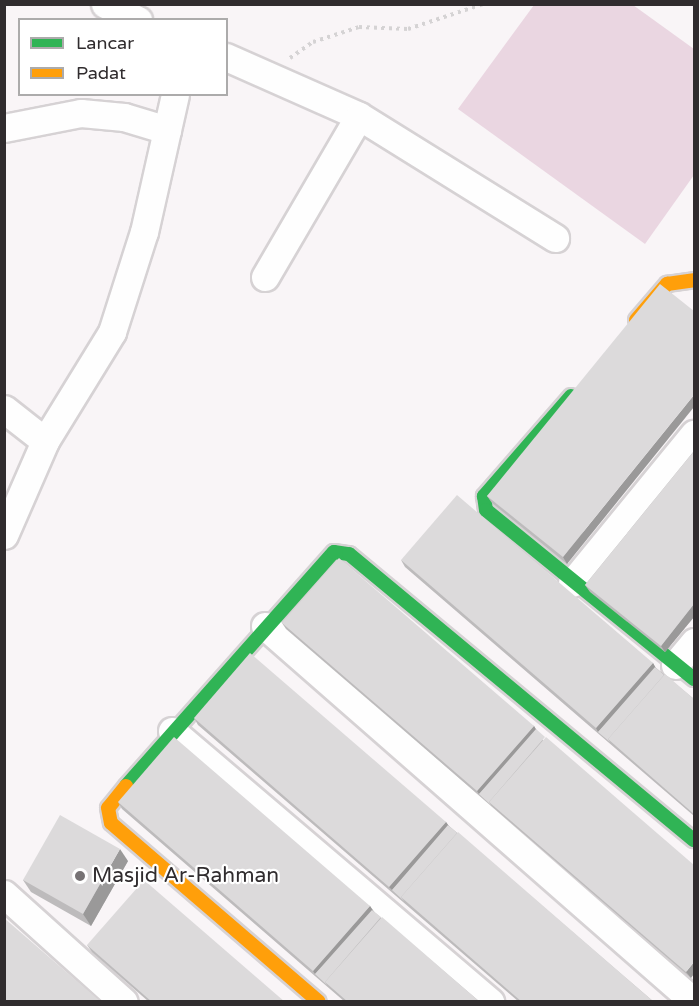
<!DOCTYPE html>
<html>
<head>
<meta charset="utf-8">
<style>
	body { margin:0 }
	#map { position:relative; width:699px; height:1006px; overflow:hidden; background:#f9f5f7; font-family:"Varela Round",sans-serif }
	div>[style] { position:absolute }
	.green>* { inset:0; background:#ead6e1 }
	.path>* { height:4px; margin-top:-2px; transform-origin:0; background:repeating-linear-gradient(90deg,#d5d3d4 0 3px,transparent 0 7.5px) }
	.roads { filter:drop-shadow(2px 0 #d6d2d4) drop-shadow(-2px 0 #d6d2d4) drop-shadow(0 2px #d6d2d4) drop-shadow(0 -2px #d6d2d4) }
	.street>* { height:27px; margin:-13.5px; padding:0 13.5px; transform-origin:13.5px; border-radius:13.5px; background:#fefefe }
	.fast>* { height:14px; margin:-7px; padding:0 7px; transform-origin:7px; border-radius:7px; background:#30b455 }
	.slow>* { height:14px; margin:-7px; padding:0 7px; transform-origin:7px; border-radius:7px; background:#ff9f0a }
	.wall>* { inset:0; background:#bdbbbc }
	.shaded-wall>* { inset:0; background:#9a9999 }
	.building>* { inset:0; background:#dcdadb }
	.dots>* { width:16px; height:16px; translate:-50% -50%; box-sizing:border-box; border:3px solid #fff; border-radius:50% }
	span { translate:-50% -50%; white-space:nowrap; text-align:center; line-height:1.15; -webkit-text-stroke:4.5px #fff; paint-order:stroke }
	.poi-label { font-size:21px; color:#302c2e }
	.left { translate:0 -50%; text-align:left }
	.frame { position:absolute; inset:0; border:6px solid #302c2e; pointer-events:none }
	.legend { position:absolute; left:18px; top:18px; width:210px; height:78px; box-sizing:border-box; background:#fff; border:2px solid #acabab; margin:0; padding:8px 10px; list-style:none; font-size:18px; color:#302c2e }
	.legend li { display:flex; align-items:center; gap:12px; height:30px }
	.legend b { width:30px; border:2px solid #acabab }
</style>
</head>
<body>
<div id="map">
	<div class="green">
		<div style="clip-path:polygon(534px 5px,633px 5px,694px 49px,694px 175px,645px 244px,458px 109px)"></div>
	</div>
	<div class="path">
		<div style="left:290px;top:58px;width:28px;rotate:-35deg"></div>
		<div style="left:313px;top:42px;width:48px;rotate:-18.1deg"></div>
		<div style="left:359px;top:27px;width:49px;rotate:2.3deg"></div>
		<div style="left:408px;top:29px;width:79px;rotate:-18.4deg"></div>
	</div>
	<div class="roads">
		<div class="street">
			<div style="left:105px;top:4px;width:37px;rotate:26deg"></div>
			<div style="left:226px;top:57px;width:145px;rotate:23.9deg"></div>
			<div style="left:359px;top:116px;width:231px;rotate:31.9deg"></div>
			<div style="left:4px;top:128px;width:78px;rotate:-11deg"></div>
			<div style="left:81px;top:113px;width:43px;rotate:5.3deg"></div>
			<div style="left:124px;top:117px;width:45px;rotate:16.8deg"></div>
			<div style="left:265px;top:277px;width:186px;rotate:-59.7deg"></div>
			<div style="left:4px;top:409px;width:52px;rotate:38deg"></div>
			<div style="left:4px;top:535px;width:103px;rotate:-66.4deg"></div>
			<div style="left:45px;top:441px;width:128px;rotate:-58.4deg"></div>
			<div style="left:112px;top:332px;width:105px;rotate:-72.3deg"></div>
			<div style="left:144px;top:232px;width:141px;rotate:-77.3deg"></div>
			<div style="left:572px;top:583px;width:193px;rotate:-50.7deg"></div>
			<div style="left:265px;top:626px;width:558px;rotate:41.22deg"></div>
			<div style="left:675px;top:665px;width:30px;rotate:-50deg"></div>
			<div style="left:172px;top:731px;width:418px;rotate:40.4deg"></div>
			<div style="left:4px;top:894px;width:161px;rotate:42deg"></div>
		</div>
		<div class="fast">
			<div style="left:571px;top:396px;width:133px;rotate:131deg"></div>
			<div style="left:484px;top:496px;width:14px;rotate:82deg"></div>
			<div style="left:486px;top:510px;width:268px;rotate:39.1deg"></div>
			<div style="left:126px;top:786px;width:313px;rotate:-48.4deg"></div>
			<div style="left:334px;top:552px;width:15px;rotate:8deg"></div>
			<div style="left:349px;top:554px;width:448px;rotate:39.7deg"></div>
		</div>
		<div class="slow">
			<div style="left:636px;top:320px;width:48px;rotate:-49.3deg"></div>
			<div style="left:667px;top:284px;width:27px;rotate:-8deg"></div>
			<div style="left:126px;top:786px;width:28px;rotate:129deg"></div>
			<div style="left:108px;top:808px;width:15px;rotate:79deg"></div>
			<div style="left:111px;top:823px;width:274px;rotate:40.7deg"></div>
		</div>
	</div>
	<div class="wall">
		<div style="clip-path:polygon(694px 311px,567px 564px,492px 503px,487px 496px)"></div>
		<div style="clip-path:polygon(694px 451px,694px 617px,665px 652px,590px 592px,585px 585px)"></div>
		<div style="clip-path:polygon(401px 560px,653px 663px,655px 667px,694px 699px,694px 816px,405px 567px)"></div>
		<div style="clip-path:polygon(282px 623px,534px 726px,691px 978px,286px 629px)"></div>
		<div style="clip-path:polygon(194px 718px,446px 822px,448px 825px,654px 1002px,519px 1002px,198px 725px)"></div>
		<div style="clip-path:polygon(118px 802px,370px 906px,372px 910px,480px 1002px,345px 1002px,122px 809px)"></div>
		<div style="clip-path:polygon(128px 861px,91px 926px,31px 892px,23px 880px)"></div>
		<div style="clip-path:polygon(87px 945px,285px 1002px,149px 1002px,92px 952px)"></div>
	</div>
	<div class="shaded-wall">
		<div style="clip-path:polygon(694px 395px,694px 407px,567px 564px,563px 557px)"></div>
		<div style="clip-path:polygon(694px 604px,694px 617px,665px 652px,661px 646px)"></div>
		<div style="clip-path:polygon(653px 663px,657px 670px,598px 732px,596px 728px)"></div>
		<div style="clip-path:polygon(534px 726px,538px 733px,479px 794px,477px 791px)"></div>
		<div style="clip-path:polygon(446px 822px,451px 829px,392px 890px,389px 887px)"></div>
		<div style="clip-path:polygon(120px 849px,128px 861px,91px 926px,83px 914px)"></div>
		<div style="clip-path:polygon(370px 906px,375px 913px,315px 974px,313px 971px)"></div>
		<div style="clip-path:polygon(694px 962px,694px 974px,691px 978px,686px 972px)"></div>
	</div>
	<div class="building">
		<div style="clip-path:polygon(660px 284px,694px 311px,694px 395px,563px 557px,487px 496px)"></div>
		<div style="clip-path:polygon(694px 451px,694px 604px,661px 646px,585px 585px)"></div>
		<div style="clip-path:polygon(457px 495px,653px 663px,596px 728px,401px 560px)"></div>
		<div style="clip-path:polygon(339px 558px,534px 726px,477px 791px,282px 623px)"></div>
		<div style="clip-path:polygon(250px 653px,446px 822px,389px 887px,194px 718px)"></div>
		<div style="clip-path:polygon(655px 667px,664px 675px,608px 739px,610px 742px,598px 732px)"></div>
		<div style="clip-path:polygon(665px 674px,694px 699px,694px 814px,608px 739px)"></div>
		<div style="clip-path:polygon(536px 729px,545px 737px,489px 802px,491px 805px,479px 794px)"></div>
		<div style="clip-path:polygon(174px 737px,370px 906px,313px 971px,118px 802px)"></div>
		<div style="clip-path:polygon(546px 737px,694px 865px,694px 962px,686px 972px,489px 802px)"></div>
		<div style="clip-path:polygon(60px 815px,120px 849px,83px 914px,23px 880px)"></div>
		<div style="clip-path:polygon(448px 825px,457px 833px,401px 897px,404px 901px,392px 890px)"></div>
		<div style="clip-path:polygon(458px 832px,654px 1002px,522px 1002px,401px 897px)"></div>
		<div style="clip-path:polygon(144px 880px,285px 1002px,152px 1002px,87px 945px)"></div>
		<div style="clip-path:polygon(372px 910px,381px 917px,325px 982px,327px 985px,315px 974px)"></div>
		<div style="clip-path:polygon(382px 917px,480px 1002px,348px 1002px,325px 982px)"></div>
		<div style="clip-path:polygon(4px 918px,101px 1002px,4px 1002px)"></div>
	</div>
	<div class="dots">
		<div style="left:80px;top:876px;background:#767274"></div>
	</div>
	<div class="poi-label">
		<span class="left" style="left:92px;top:876px">Masjid Ar-Rahman</span>
	</div>
	<div class="frame"></div>
	<ul class="legend">
	<li><b style="height:8px;background:#30b455"></b>Lancar</li>
	<li><b style="height:8px;background:#ff9f0a"></b>Padat</li>
	</ul>
</div>
</body>
</html>
